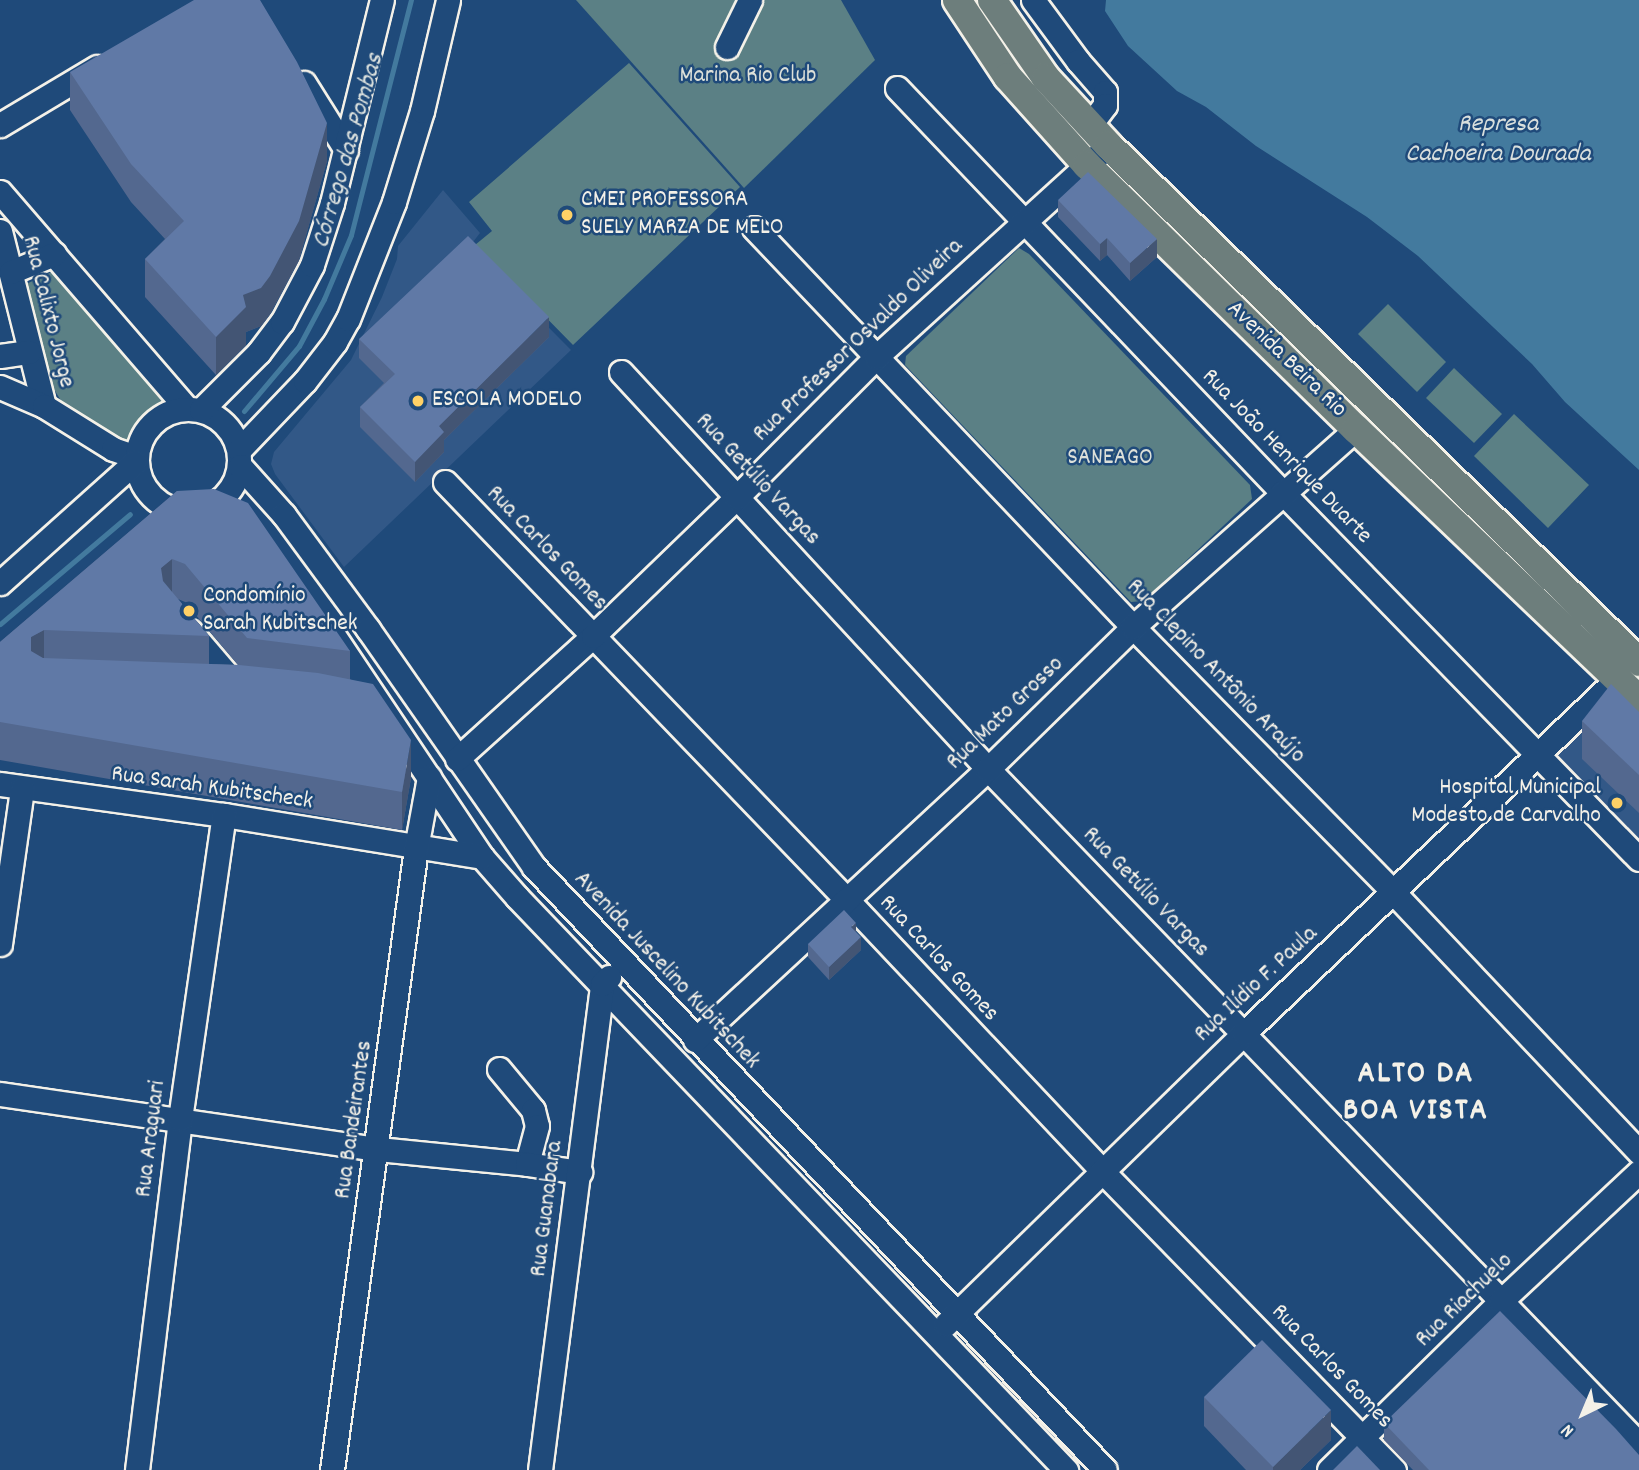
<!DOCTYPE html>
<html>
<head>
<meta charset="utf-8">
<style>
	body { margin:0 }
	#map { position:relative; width:1639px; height:1470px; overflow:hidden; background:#1f4a7a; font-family:Dekko,sans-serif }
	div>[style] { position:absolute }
	.built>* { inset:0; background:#325887 }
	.green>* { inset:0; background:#5b8085 }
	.water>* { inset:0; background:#437a9e }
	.stream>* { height:5px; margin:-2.5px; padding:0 2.5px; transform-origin:2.5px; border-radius:2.5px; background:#437a9e }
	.roads { filter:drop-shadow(2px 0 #f4f1e8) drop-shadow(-2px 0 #f4f1e8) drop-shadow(0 2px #f4f1e8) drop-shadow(0 -2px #f4f1e8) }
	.minor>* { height:23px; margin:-11.5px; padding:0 11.5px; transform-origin:11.5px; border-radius:11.5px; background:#1f4a7a }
	.minor>.ring { margin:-11.5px; padding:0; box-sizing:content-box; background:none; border:23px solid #1f4a7a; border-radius:50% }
	.major>* { height:28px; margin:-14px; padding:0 14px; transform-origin:14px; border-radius:14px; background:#6d7e7c }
	.wall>* { inset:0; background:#53688f }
	.shaded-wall>* { inset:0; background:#435574 }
	.building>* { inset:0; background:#6079a6 }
	.dots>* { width:19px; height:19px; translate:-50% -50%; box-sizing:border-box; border:4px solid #1f4a7a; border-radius:50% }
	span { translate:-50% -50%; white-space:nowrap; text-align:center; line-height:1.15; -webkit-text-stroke:5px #1f4a7a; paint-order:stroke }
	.park-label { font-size:24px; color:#dde0d9 }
	.poi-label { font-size:24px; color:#f4f1e8 }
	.left { translate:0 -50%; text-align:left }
	.right { translate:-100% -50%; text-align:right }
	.street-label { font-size:24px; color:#f4f1e8 }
	.water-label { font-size:26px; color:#d9dfdd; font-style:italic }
	.district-label { font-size:32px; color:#f4f1e8; font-weight:700; letter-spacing:2px }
	.north { position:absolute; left:1548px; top:1379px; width:70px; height:70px; -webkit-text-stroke:5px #1f4a7a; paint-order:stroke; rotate:223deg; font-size:19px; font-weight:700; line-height:28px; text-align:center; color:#f4f1e8 }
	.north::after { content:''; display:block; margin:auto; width:24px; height:32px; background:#f4f1e8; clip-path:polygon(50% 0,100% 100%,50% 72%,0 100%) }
</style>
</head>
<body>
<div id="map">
	<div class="built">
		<div style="clip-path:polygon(443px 190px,480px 233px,469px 247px,571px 350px,344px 567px,275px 474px,271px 464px,274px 452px,351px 360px,382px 297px,397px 259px,398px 246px)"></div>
		<div style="clip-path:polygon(1612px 699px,1639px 725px,1639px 849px,1550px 757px)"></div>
	</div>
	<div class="green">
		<div style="clip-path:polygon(576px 0,841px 0,875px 60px,744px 188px)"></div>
		<div style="clip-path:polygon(629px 63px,740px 187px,573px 345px,475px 245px,492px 231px,469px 202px)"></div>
		<div style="clip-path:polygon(1019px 248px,1029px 254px,1250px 485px,1252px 499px,1143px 601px,1131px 602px,905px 365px,906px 356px)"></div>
		<div style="clip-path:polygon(56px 270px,165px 404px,155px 407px,143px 417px,127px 443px,63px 404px,49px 381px,22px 286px)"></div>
		<div style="clip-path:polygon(1388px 304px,1446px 362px,1417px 392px,1358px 334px)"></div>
		<div style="clip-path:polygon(1454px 368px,1502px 414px,1474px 443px,1426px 398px)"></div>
		<div style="clip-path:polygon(1514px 414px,1589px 485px,1548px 528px,1474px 456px)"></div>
	</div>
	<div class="water">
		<div style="clip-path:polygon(1106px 0,1639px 0,1639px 470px,1565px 402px,1532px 364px,1418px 256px,1367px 217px,1256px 146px,1206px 107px,1177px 91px,1128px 46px,1105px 11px)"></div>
	</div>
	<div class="stream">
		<div style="left:244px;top:411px;width:85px;rotate:-49.8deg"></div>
		<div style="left:299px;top:346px;width:53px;rotate:-62deg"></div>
		<div style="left:324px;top:299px;width:69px;rotate:-67.1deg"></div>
		<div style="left:351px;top:235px;width:243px;rotate:-75.7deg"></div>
		<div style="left:0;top:624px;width:170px;rotate:-40.2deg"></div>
	</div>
	<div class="roads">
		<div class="minor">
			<div style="left:1033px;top:0;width:76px;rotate:53.6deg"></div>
			<div style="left:1078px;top:61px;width:41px;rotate:48.9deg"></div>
			<div style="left:1105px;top:92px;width:13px;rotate:90deg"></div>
			<div style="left:1105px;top:105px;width:25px;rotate:127deg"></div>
			<div style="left:727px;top:47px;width:52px;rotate:-63.9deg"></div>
			<div style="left:304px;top:83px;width:79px;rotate:57.9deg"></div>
			<div style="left:897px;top:88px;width:558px;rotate:46.38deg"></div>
			<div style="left:1282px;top:492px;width:512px;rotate:45.79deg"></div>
			<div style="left:0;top:125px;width:113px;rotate:-30.9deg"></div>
			<div style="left:0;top:192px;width:286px;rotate:49.2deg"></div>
			<div style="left:754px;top:228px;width:550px;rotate:46.47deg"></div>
			<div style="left:1133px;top:627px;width:373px;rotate:45.5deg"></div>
			<div style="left:1394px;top:893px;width:357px;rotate:46.6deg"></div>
			<div style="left:0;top:231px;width:180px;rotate:75.9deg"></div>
			<div style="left:11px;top:272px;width:47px;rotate:-22.7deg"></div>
			<div style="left:0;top:356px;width:29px;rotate:-8deg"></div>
			<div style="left:621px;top:372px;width:541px;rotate:47.25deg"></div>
			<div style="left:988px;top:769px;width:938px;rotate:46.04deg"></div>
			<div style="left:0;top:387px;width:48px;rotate:23.4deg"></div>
			<div style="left:44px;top:406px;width:81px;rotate:31.9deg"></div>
			<div style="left:113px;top:449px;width:24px;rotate:19deg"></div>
			<div class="ring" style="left:137px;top:409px;width:79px;height:79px"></div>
			<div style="left:201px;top:410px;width:82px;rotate:-45deg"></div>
			<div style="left:259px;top:352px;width:38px;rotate:-53deg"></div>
			<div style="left:282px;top:322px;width:64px;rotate:-62.2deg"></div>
			<div style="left:312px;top:265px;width:65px;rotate:-72.1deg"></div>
			<div style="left:332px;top:203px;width:209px;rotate:-76.2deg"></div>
			<div style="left:239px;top:450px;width:95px;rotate:-46.3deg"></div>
			<div style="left:305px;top:381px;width:49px;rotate:-52.4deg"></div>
			<div style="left:335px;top:342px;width:26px;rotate:-61deg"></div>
			<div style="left:348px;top:319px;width:126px;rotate:-68.5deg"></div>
			<div style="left:394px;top:202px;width:95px;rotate:-72.9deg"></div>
			<div style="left:422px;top:111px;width:114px;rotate:-76.8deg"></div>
			<div style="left:240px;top:466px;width:66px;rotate:48.1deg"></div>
			<div style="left:284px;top:515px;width:142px;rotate:53.6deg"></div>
			<div style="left:368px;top:629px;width:290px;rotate:55.1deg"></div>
			<div style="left:534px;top:867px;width:830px;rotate:46.56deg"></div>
			<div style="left:445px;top:482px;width:580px;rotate:46.12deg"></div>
			<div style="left:847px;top:900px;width:372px;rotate:46.7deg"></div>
			<div style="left:1102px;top:1171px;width:418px;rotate:45.7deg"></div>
			<div style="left:0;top:583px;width:181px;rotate:-41.9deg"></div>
			<div style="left:190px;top:631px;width:74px;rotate:49.4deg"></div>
			<div style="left:332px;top:633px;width:270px;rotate:56.2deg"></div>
			<div style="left:482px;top:857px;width:53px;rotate:48.8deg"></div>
			<div style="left:517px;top:897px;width:794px;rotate:46.23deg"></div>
			<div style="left:457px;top:759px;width:183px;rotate:-42.1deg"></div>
			<div style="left:593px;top:636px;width:200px;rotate:-44deg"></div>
			<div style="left:737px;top:497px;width:197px;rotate:-45.2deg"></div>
			<div style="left:876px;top:357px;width:302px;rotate:-42.3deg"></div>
			<div style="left:0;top:784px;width:226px;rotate:7.9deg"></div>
			<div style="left:224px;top:815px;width:261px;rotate:9.2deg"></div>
			<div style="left:0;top:944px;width:157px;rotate:-81.9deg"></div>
			<div style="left:695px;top:1040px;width:399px;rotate:-42.8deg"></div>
			<div style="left:988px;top:769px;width:203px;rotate:-44.4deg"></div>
			<div style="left:1133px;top:627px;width:298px;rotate:-41.6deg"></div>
			<div style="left:499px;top:1069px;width:53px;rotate:50.3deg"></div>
			<div style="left:533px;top:1110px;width:16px;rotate:76deg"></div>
			<div style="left:537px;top:1126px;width:39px;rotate:105deg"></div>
			<div style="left:0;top:1094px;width:382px;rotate:8.3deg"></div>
			<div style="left:378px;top:1149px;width:150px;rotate:5.7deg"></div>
			<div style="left:527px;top:1164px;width:54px;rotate:8.6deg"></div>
			<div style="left:946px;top:1324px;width:417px;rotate:-44.3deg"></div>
			<div style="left:1244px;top:1033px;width:516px;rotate:-43.51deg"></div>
			<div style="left:137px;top:1470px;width:354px;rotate:-83deg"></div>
			<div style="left:180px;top:1119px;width:307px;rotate:-81.8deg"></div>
			<div style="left:332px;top:1470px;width:628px;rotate:-82.31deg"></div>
			<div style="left:416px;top:848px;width:72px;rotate:-79.6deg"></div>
			<div style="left:540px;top:1470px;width:490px;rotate:-82.7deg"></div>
			<div style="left:602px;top:984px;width:10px;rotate:-45deg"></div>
			<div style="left:1329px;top:1470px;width:241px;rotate:-44.5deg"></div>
			<div style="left:1501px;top:1301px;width:189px;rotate:-43.1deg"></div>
		</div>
		<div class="major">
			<div style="left:957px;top:0;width:92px;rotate:56.5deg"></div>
			<div style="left:1008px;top:77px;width:118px;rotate:48.1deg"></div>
			<div style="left:1087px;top:165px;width:377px;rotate:44.5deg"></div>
			<div style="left:1356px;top:429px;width:391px;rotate:43.7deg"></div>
			<div style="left:992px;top:0;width:95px;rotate:55.3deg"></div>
			<div style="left:1046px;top:78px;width:91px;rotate:47.2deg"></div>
			<div style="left:1108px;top:145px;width:741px;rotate:44.23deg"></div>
		</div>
	</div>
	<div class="wall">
		<div style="clip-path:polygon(70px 72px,327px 161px,299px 260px,270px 314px,261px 326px,246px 332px,246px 345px,216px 375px,145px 297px,145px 259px,165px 239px,131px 202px,70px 110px)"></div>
		<div style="clip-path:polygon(1058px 200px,1157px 257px,1130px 281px,1107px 255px,1100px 261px,1058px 217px)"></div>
		<div style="clip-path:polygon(549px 337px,444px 440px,444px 452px,415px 482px,360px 427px,360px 407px,384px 383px,359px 358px,359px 339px)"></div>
		<div style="clip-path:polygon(evenodd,177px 491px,350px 651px,350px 679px,411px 778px,402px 830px,0 760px,0 642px,177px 491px,178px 599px,185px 602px,238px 665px,209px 664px,209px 636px,178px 599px)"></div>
		<div style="clip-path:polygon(1639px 712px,1639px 813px,1582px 759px,1582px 721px)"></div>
		<div style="clip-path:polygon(856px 932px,861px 950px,829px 980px,808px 957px,808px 944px)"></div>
		<div style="clip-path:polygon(1204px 1397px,1331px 1440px,1300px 1470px,1246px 1470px,1204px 1426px)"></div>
		<div style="clip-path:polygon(1384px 1423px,1639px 1470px,1413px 1470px,1384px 1440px)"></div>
	</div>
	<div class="shaded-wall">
		<div style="clip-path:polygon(327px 123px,327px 161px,299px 260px,270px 314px,261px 326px,246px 332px,246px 345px,216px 375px,216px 337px)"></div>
		<div style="clip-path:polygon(1107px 238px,1107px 255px,1100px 261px,1100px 244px)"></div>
		<div style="clip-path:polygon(1157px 239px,1157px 257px,1130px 281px,1130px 263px)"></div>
		<div style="clip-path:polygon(549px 317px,549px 337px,444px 440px,444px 452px,415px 482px,415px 462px,439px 426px)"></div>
		<div style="clip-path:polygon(172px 559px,172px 597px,161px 606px,161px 568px)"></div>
		<div style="clip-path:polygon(44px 630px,44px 668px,31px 675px,31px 637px)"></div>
		<div style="clip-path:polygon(411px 740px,411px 778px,402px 830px,402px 792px)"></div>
		<div style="clip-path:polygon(856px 923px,856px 936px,851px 927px)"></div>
		<div style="clip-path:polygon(861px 937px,861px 950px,829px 980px,829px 967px)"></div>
		<div style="clip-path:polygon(1331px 1410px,1331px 1440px,1300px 1470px,1273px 1470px,1273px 1467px)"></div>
	</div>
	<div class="building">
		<div style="clip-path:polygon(194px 0,260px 0,297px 62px,327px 123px,299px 221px,270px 276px,261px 288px,243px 295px,246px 307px,216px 337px,145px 259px,184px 221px,131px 164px,70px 72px)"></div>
		<div style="clip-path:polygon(1088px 172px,1157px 239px,1130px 263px,1107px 238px,1100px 244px,1058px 200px)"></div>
		<div style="clip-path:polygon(468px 236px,549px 317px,439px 426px,444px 432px,415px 462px,360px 407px,395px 374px,359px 339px)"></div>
		<div style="clip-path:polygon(214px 489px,248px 503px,350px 651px,247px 638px,185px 564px,172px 559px,161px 568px,163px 581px,209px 636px,44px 630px,31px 637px,31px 651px,43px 658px,239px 665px,318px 673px,373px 684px,411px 740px,402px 792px,0 722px,0 642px,177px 491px)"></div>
		<div style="clip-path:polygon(1611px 684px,1639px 712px,1639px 775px,1582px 721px)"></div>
		<div style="clip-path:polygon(844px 910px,856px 923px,851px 927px,861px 937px,829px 967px,808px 944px)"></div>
		<div style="clip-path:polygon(1500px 1311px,1616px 1429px,1639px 1455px,1639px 1470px,1429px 1470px,1384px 1423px)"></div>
		<div style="clip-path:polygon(1262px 1340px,1331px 1410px,1273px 1467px,1204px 1397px)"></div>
		<div style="clip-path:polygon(1357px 1446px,1380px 1470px,1333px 1470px)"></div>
	</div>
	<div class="dots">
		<div style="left:567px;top:215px;background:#ffd166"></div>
		<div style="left:418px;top:401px;background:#ffd166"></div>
		<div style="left:189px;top:611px;background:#ffd166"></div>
		<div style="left:1617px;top:803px;background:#ffd166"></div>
	</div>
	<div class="park-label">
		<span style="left:748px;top:77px">Marina Rio Club</span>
		<span style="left:1110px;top:459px">SANEAGO</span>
	</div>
	<div class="poi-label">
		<span class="left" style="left:581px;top:215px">CMEI PROFESSORA<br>SUELY MARZA DE MELO</span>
		<span class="left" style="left:432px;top:401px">ESCOLA MODELO</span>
		<span class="left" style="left:203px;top:611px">Condomínio<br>Sarah Kubitschek</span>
		<span class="right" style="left:1601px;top:803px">Hospital Municipal<br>Modesto de Carvalho</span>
	</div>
	<div class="street-label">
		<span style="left:47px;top:312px;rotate:76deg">Rua Calixto Jorge</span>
		<span style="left:859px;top:341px;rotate:-44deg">Rua Professor Osvaldo Oliveira</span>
		<span style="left:1286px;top:360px;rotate:44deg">Avenida Beira Rio</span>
		<span style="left:1286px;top:457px;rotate:46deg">Rua João Henrique Duarte</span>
		<span style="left:757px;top:480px;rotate:47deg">Rua Getúlio Vargas</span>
		<span style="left:546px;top:549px;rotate:46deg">Rua Carlos Gomes</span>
		<span style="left:1215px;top:672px;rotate:46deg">Rua Clepino Antônio Araújo</span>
		<span style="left:1006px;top:714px;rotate:-44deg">Rua Mato Grosso</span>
		<span style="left:212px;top:789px;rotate:8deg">Rua Sarah Kubitscheck</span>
		<span style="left:1145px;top:893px;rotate:46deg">Rua Getúlio Vargas</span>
		<span style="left:938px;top:959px;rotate:47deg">Rua Carlos Gomes</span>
		<span style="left:666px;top:971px;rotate:47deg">Avenida Juscelino Kubitschek</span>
		<span style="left:1257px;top:985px;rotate:-43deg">Rua Ilídio F. Paula</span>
		<span style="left:355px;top:1120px;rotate:-82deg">Rua Bandeirantes</span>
		<span style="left:152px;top:1139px;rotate:-83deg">Rua Araguari</span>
		<span style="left:548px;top:1209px;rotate:-83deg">Rua Guanabara</span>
		<span style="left:1465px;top:1301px;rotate:-44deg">Rua Riachuelo</span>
		<span style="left:1331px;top:1367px;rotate:46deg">Rua Carlos Gomes</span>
	</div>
	<div class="water-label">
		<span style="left:1498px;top:140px">Represa<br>Cachoeira Dourada</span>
		<span style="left:349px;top:151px;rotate:-74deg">Córrego das Pombas</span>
	</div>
	<div class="district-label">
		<span style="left:1416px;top:1094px">ALTO DA<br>BOA VISTA</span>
	</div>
	<div class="north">N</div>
</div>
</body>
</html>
